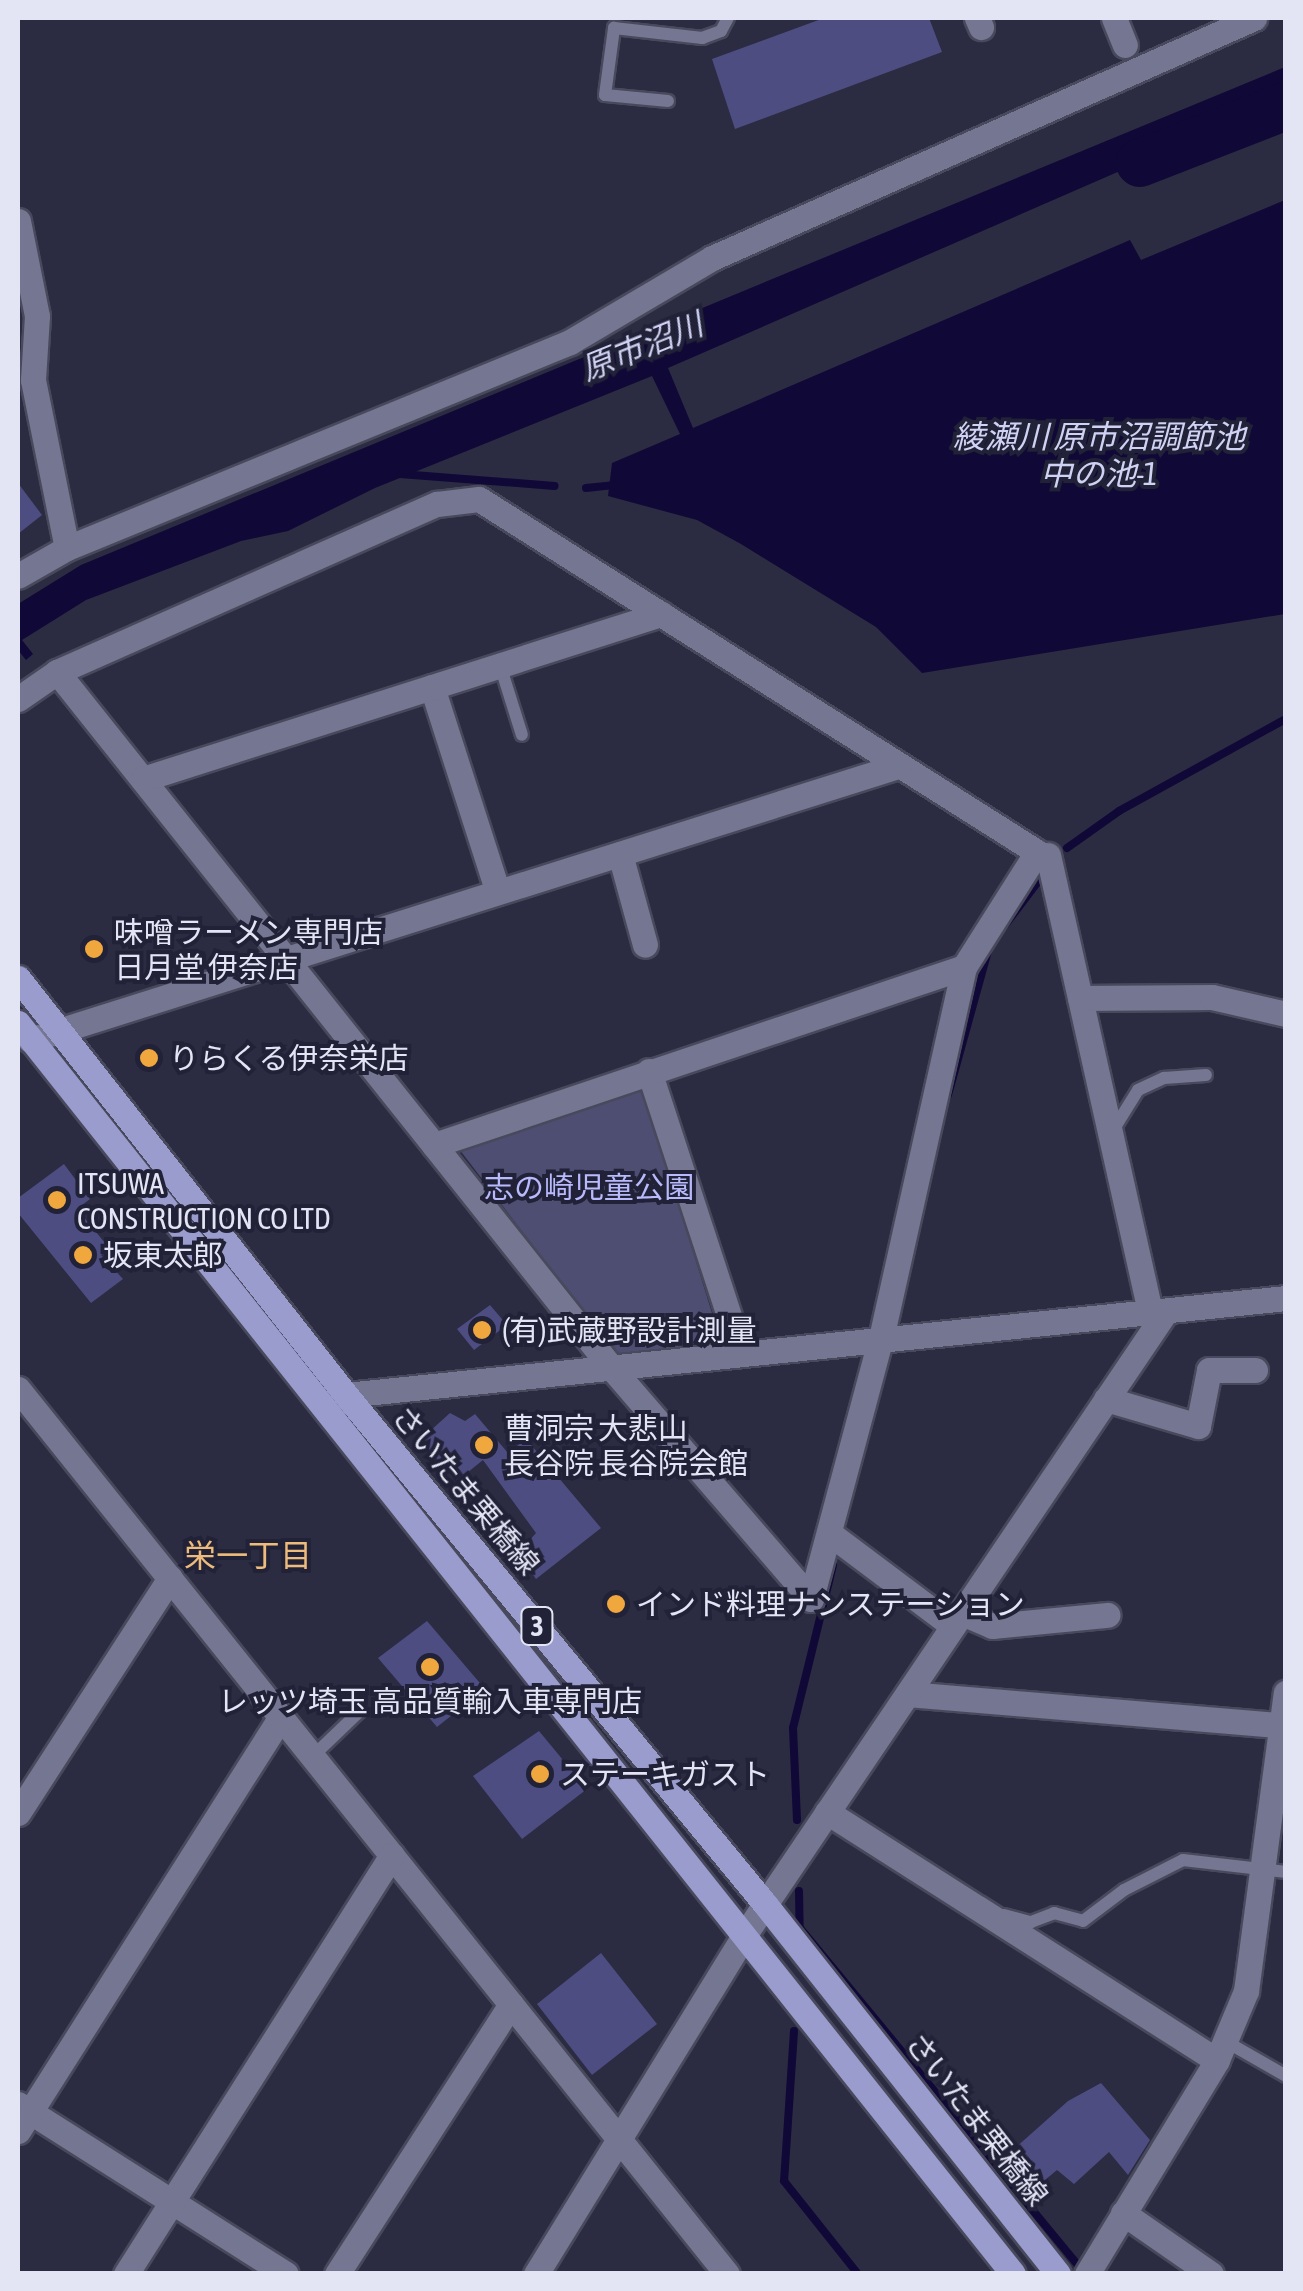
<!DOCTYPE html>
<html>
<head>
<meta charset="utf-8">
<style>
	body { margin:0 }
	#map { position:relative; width:1303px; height:2291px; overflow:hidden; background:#2b2b42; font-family:"Asap Condensed","Noto Sans JP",sans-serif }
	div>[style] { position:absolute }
	.green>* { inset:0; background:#4d4e72 }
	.water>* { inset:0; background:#100837 }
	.stream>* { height:8px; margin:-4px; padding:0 4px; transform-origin:4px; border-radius:4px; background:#100837 }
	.river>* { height:48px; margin:-24px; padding:0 24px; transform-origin:24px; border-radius:24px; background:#100837 }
	.building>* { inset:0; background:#4d4d82 }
	.roads { filter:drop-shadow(2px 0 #49495d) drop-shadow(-2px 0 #49495d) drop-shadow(0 2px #49495d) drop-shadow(0 -2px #49495d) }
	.service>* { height:12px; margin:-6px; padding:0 6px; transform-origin:6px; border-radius:6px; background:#757691 }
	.minor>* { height:25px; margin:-12.5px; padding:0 12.5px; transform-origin:12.5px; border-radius:12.5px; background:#757691 }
	.tertiary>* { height:25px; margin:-12.5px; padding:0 12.5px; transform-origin:12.5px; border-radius:12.5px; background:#757691 }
	.primary>* { height:25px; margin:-12.5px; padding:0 12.5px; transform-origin:12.5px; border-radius:12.5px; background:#9a9cce }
	.dots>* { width:28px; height:28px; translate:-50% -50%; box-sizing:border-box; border:5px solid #212137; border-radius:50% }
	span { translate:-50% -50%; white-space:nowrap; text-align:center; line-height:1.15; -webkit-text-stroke:8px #212137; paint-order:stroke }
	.shield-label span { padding:2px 8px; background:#212137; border:2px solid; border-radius:8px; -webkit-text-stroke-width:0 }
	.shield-label { font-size:28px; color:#e3e4f4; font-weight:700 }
	.poi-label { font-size:30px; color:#e3e4f4 }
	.left { translate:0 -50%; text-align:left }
	.park-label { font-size:30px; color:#b8bafc }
	.street-label { font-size:30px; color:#e3e4f4 }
	.water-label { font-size:32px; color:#d0d2f3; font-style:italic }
	.neighbourhood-label { font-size:32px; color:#edbb7b }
	.frame { position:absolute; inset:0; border:20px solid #e3e4f4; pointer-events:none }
</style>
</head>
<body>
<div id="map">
	<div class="green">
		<div style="clip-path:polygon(641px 1083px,720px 1339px,619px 1358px,456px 1145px)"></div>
	</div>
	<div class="water">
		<div style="clip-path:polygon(1285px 67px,1285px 99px,668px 368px,693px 428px,1130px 240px,1141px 260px,1285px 200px,1285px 614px,922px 673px,876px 627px,741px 544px,697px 520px,608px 496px,612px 463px,680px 434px,652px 376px,375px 488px,288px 531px,241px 541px,86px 600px,22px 640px,33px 654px,26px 660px,18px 650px,18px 604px,81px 565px)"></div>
	</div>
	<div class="stream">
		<div style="left:400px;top:474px;width:155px;rotate:4.4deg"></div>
		<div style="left:586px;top:488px;width:30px;rotate:-6deg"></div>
		<div style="left:1067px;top:848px;width:64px;rotate:-35.4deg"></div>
		<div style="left:1119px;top:811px;width:191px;rotate:-28.9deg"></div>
		<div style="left:1005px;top:925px;width:58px;rotate:-52.7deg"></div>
		<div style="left:948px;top:1095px;width:157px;rotate:-74.5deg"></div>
		<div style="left:797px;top:1820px;width:92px;rotate:-92.5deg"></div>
		<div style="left:793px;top:1728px;width:168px;rotate:-76.2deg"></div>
		<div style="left:799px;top:1891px;width:39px;rotate:89deg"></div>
		<div style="left:800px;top:1928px;width:443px;rotate:50.5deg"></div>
		<div style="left:794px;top:2031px;width:150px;rotate:93.8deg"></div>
		<div style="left:784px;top:2181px;width:119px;rotate:51.5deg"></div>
	</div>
	<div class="river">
		<div style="left:1140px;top:163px;width:157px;rotate:-21.3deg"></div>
	</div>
	<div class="building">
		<div style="clip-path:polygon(824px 18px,929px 18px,942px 52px,735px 129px,712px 59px)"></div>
		<div style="clip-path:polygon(18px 483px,42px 515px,18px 534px)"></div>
		<div style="clip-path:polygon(64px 1164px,90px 1199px,77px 1209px,110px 1249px,101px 1255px,123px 1279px,91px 1303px,18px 1213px,18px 1198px)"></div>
		<div style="clip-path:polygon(490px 1305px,507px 1325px,474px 1350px,457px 1329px)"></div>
		<div style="clip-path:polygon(450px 1413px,465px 1421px,475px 1414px,508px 1453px,526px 1439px,601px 1528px,536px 1579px,518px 1553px,536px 1533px,483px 1460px,457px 1481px,420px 1440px)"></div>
		<div style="clip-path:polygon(427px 1621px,485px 1689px,437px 1727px,378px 1658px)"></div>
		<div style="clip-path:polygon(539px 1731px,587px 1789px,522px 1839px,473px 1776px)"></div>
		<div style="clip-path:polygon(601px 1953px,657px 2024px,592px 2075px,537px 2004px)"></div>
		<div style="clip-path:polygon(1101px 2083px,1150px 2140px,1128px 2175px,1109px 2152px,1074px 2184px,1057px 2170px,1033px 2190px,1006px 2156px,1068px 2101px)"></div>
	</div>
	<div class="roads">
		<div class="service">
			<div style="left:668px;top:101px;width:63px;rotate:-174.6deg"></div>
			<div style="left:605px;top:95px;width:68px;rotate:-82.3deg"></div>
			<div style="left:614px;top:28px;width:89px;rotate:6.5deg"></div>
			<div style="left:702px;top:38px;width:20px;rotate:-20deg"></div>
			<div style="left:721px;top:31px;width:15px;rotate:-62deg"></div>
			<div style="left:500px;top:665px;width:73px;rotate:72.6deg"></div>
			<div style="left:1112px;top:1132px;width:49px;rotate:-58.2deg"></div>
			<div style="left:1138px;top:1090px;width:29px;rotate:-25deg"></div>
			<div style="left:1164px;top:1078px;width:42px;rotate:-4.1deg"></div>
			<div style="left:313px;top:1756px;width:65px;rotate:-43.8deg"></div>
			<div style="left:1004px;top:1915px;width:28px;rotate:15deg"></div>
			<div style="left:1031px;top:1922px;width:25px;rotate:-21deg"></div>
			<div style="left:1054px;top:1913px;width:30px;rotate:15deg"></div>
			<div style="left:1083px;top:1921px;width:51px;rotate:-37.1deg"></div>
			<div style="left:1124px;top:1890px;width:66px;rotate:-27deg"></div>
			<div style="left:1183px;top:1860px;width:104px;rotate:6.6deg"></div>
			<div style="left:1225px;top:2041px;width:70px;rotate:29.8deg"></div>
		</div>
		<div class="minor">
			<div style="left:977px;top:18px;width:10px;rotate:66deg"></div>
			<div style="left:1114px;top:18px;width:29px;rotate:68deg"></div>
			<div style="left:18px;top:221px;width:97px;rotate:78.7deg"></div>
			<div style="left:37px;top:316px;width:64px;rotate:93.6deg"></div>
			<div style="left:33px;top:380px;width:171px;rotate:78.6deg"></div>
			<div style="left:67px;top:548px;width:56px;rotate:150.3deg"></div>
			<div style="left:67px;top:548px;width:544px;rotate:-22.27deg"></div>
			<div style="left:570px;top:342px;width:165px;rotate:-30.6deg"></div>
			<div style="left:712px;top:258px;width:593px;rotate:-23.88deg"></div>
			<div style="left:432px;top:687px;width:215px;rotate:72.2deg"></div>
			<div style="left:18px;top:699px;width:47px;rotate:-34.7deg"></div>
			<div style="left:57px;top:672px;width:415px;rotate:-23.9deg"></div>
			<div style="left:437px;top:504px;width:42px;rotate:-6.8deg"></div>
			<div style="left:479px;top:499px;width:660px;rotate:32.32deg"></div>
			<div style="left:1037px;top:852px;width:136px;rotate:122.4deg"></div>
			<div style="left:964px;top:967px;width:379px;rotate:102.6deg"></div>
			<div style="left:881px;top:1337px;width:271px;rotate:105deg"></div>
			<div style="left:811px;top:1599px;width:301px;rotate:-130.8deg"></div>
			<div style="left:614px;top:1371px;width:894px;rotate:-128.55deg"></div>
			<div style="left:143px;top:779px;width:544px;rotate:-17.67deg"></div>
			<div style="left:620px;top:854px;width:94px;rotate:74.6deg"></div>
			<div style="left:1048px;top:855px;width:469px;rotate:77.4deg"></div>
			<div style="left:1080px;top:998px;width:132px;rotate:-0.4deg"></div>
			<div style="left:1212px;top:997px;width:76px;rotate:12.9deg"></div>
			<div style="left:30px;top:1040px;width:910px;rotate:-17.52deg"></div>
			<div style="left:649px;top:1071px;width:296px;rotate:71.9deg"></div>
			<div style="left:434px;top:1145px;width:559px;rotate:-18.56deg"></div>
			<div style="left:18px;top:1389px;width:1134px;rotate:51.3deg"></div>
			<div style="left:1106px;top:1399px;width:96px;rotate:16.4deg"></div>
			<div style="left:1198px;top:1426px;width:57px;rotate:-78.9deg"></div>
			<div style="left:1209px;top:1370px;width:46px"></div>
			<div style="left:829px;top:1533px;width:155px;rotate:36.9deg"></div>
			<div style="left:962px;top:1613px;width:33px;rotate:23deg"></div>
			<div style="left:992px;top:1626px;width:116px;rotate:-5.5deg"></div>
			<div style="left:908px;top:1694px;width:379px;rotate:4.8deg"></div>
			<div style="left:827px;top:1812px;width:462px;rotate:32.5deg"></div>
			<div style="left:18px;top:1813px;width:280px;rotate:-57.1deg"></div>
			<div style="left:18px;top:2104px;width:317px;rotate:32.4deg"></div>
			<div style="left:18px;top:2131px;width:491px;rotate:-57.6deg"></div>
			<div style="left:1123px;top:2213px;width:107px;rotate:34.7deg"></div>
			<div style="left:126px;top:2274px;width:496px;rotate:-57.6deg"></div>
			<div style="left:337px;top:2274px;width:321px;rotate:-57.2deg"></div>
			<div style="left:536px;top:2274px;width:399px;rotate:-58.4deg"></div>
			<div style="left:745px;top:1934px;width:752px;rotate:-55.95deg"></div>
			<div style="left:1087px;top:2274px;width:250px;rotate:-58.7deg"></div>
			<div style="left:1217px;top:2060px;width:75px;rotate:-67.2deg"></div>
			<div style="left:1246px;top:1991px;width:301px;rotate:-82.4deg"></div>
		</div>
		<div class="tertiary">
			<div style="left:335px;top:1405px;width:15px;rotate:-42deg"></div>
			<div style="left:346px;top:1395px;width:945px;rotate:-5.89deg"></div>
		</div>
		<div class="primary">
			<div style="left:18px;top:978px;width:531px;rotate:51.81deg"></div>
			<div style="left:346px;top:1395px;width:659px;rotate:50.54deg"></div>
			<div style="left:765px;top:1904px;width:472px;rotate:51.6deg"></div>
			<div style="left:18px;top:1023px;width:1598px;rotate:51.5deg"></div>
		</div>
	</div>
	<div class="dots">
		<div style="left:94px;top:949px;background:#efa73e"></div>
		<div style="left:149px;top:1058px;background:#efa73e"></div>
		<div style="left:57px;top:1200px;background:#efa73e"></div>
		<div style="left:83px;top:1255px;background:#efa73e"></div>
		<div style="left:482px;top:1330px;background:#efa73e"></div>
		<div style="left:484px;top:1445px;background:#efa73e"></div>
		<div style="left:616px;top:1604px;background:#efa73e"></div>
		<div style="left:430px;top:1667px;background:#efa73e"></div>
		<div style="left:540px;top:1774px;background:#efa73e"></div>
	</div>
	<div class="shield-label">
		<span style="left:537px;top:1626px">3</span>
	</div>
	<div class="poi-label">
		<span class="left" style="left:114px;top:949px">味噌ラーメン専門店<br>日月堂 伊奈店</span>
		<span class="left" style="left:169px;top:1058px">りらくる伊奈栄店</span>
		<span class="left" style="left:77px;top:1200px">ITSUWA<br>CONSTRUCTION CO LTD</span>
		<span class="left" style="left:103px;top:1255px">坂東太郎</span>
		<span class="left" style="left:502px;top:1330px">(有)武蔵野設計測量</span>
		<span class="left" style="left:504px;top:1445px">曹洞宗 大悲山<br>長谷院 長谷院会館</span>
		<span class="left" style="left:636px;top:1604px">インド料理ナンステーション</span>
		<span style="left:430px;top:1701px">レッツ埼玉 高品質輸入車専門店</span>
		<span class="left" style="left:560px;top:1774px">ステーキガスト</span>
	</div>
	<div class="park-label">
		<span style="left:589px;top:1187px">志の崎児童公園</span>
	</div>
	<div class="street-label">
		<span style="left:466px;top:1490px;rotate:50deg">さいたま栗橋線</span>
		<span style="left:977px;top:2119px;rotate:52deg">さいたま栗橋線</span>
	</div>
	<div class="water-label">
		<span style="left:642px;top:347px;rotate:-22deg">原市沼川</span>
		<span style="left:1099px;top:456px">綾瀬川 原市沼調節池<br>中の池-1</span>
	</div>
	<div class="neighbourhood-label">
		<span style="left:248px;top:1556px">栄一丁目</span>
	</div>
	<div class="frame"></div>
</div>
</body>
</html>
